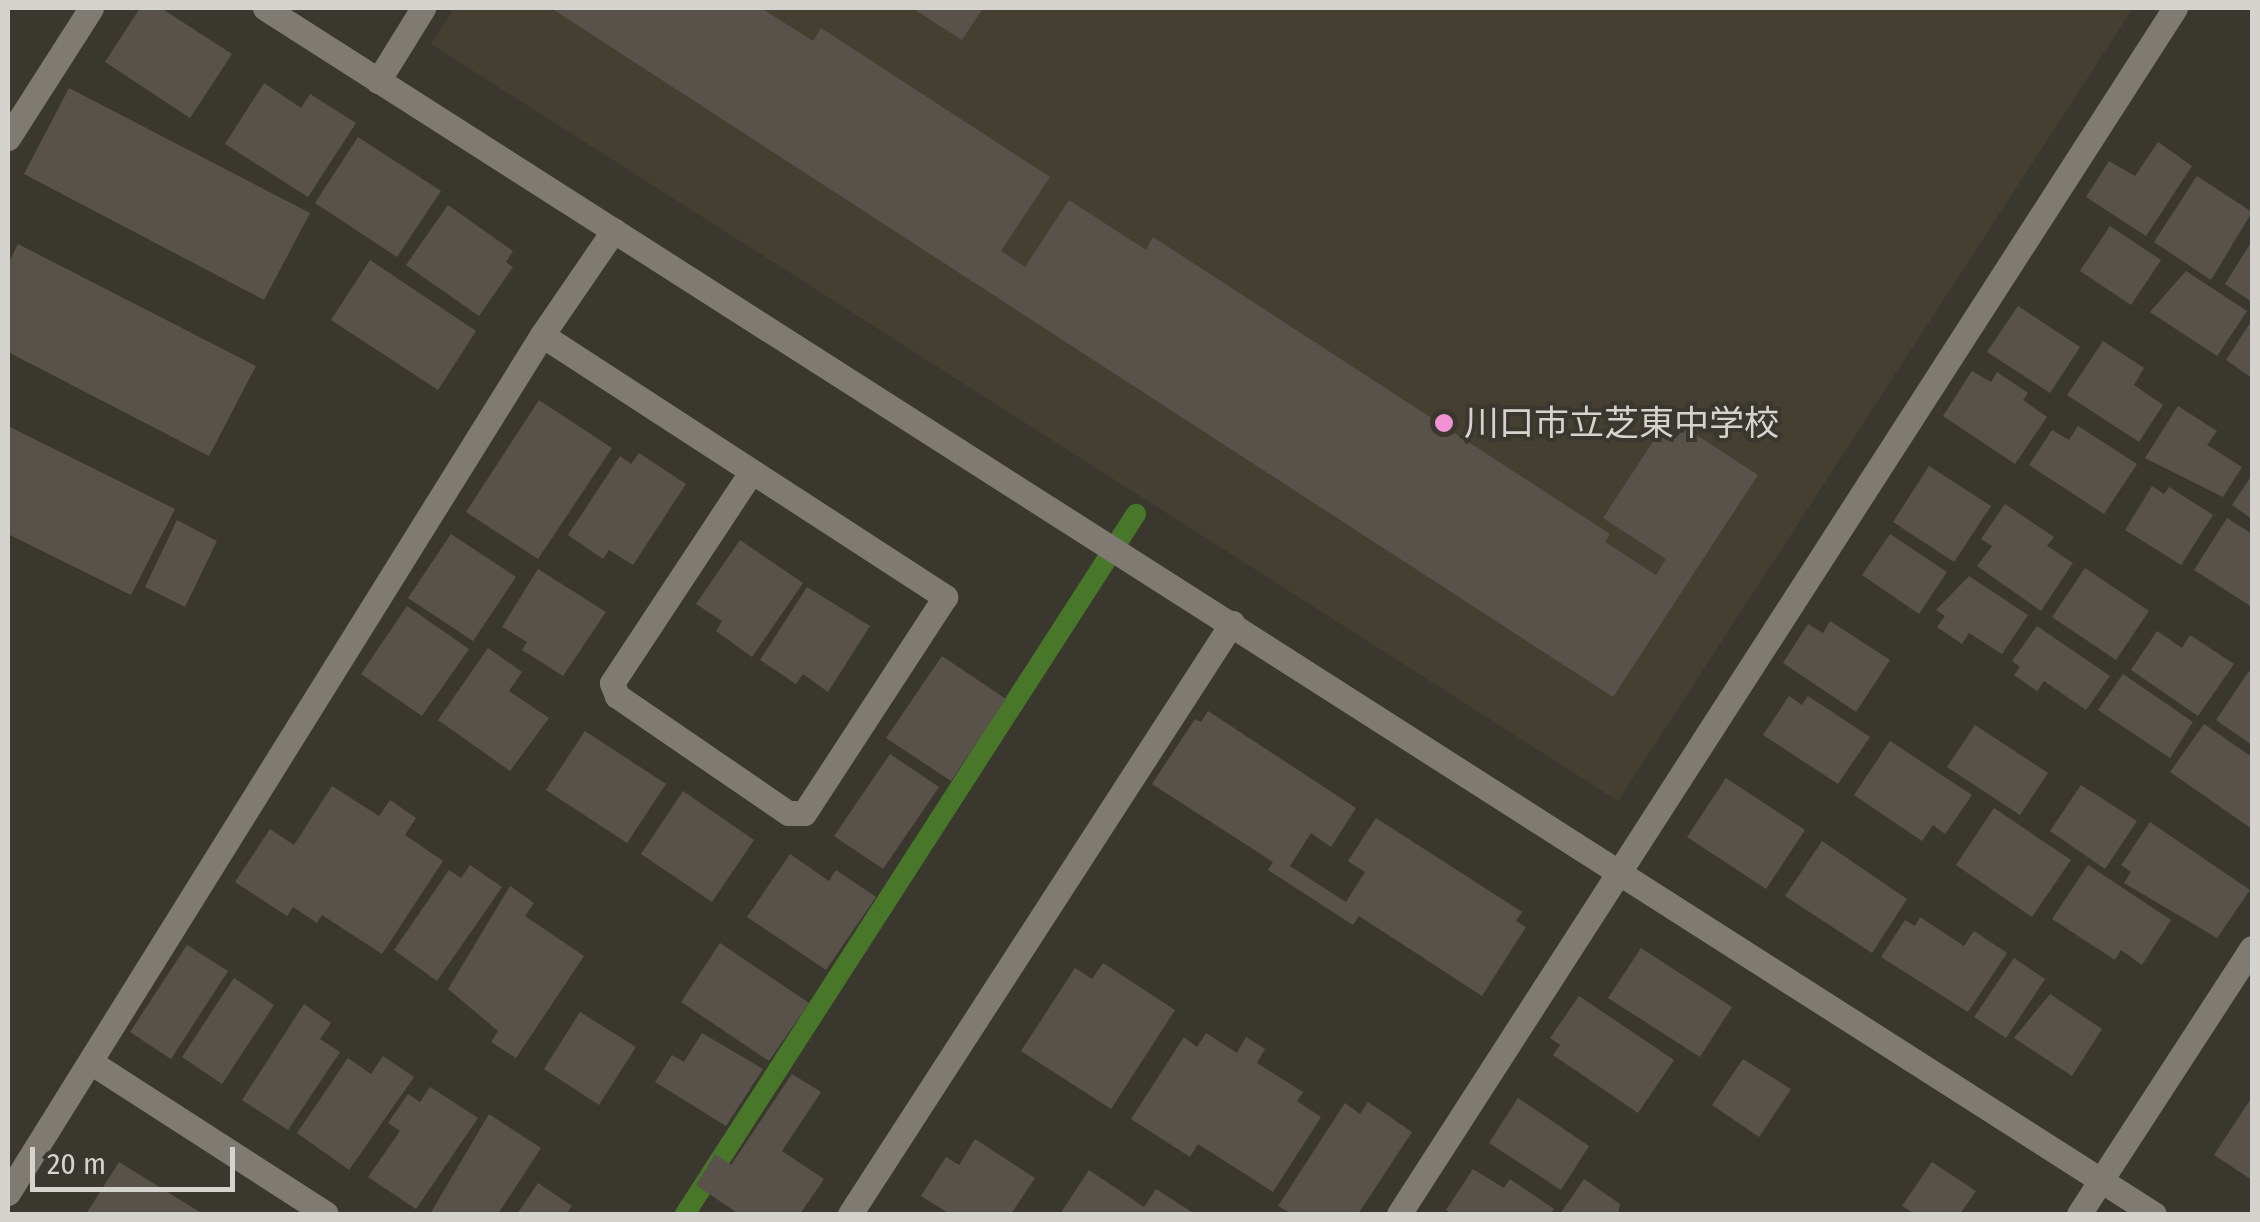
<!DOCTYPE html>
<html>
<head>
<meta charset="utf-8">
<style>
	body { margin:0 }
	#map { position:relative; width:2260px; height:1222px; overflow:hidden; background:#3a372f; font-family:"Fira Sans Condensed","Noto Sans JP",sans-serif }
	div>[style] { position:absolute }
	.built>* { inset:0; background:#443f31 }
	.stream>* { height:20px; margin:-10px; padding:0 10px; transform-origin:10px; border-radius:10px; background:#49772a }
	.building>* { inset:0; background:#59524b }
	.minor>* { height:25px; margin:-12.5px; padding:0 12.5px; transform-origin:12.5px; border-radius:12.5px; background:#7f7b72 }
	.dots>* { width:28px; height:28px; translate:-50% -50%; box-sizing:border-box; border:5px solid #3a372f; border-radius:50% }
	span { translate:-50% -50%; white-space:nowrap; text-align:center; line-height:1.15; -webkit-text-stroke:8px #3a372f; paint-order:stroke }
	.poi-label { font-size:35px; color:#d5d3ce }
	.left { translate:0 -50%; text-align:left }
	.frame { position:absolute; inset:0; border:10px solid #d5d3ce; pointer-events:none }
	.scale { position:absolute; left:30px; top:1147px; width:205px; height:45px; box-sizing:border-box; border:5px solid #d5d3ce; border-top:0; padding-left:12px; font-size:30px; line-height:35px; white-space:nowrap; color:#d5d3ce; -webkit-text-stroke:8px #3a372f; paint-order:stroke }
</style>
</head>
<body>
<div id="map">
	<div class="built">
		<div style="clip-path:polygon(454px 8px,2133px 8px,1618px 801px,431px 44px)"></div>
	</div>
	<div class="stream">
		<div style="left:685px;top:1214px;width:833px;rotate:-57.21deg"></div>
	</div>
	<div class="building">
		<div style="clip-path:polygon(140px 8px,161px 8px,232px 54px,190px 118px,105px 62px)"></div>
		<div style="clip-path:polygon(551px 8px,761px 8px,813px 41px,821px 28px,1050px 177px,1001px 251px,1025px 267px,1069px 200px,1146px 250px,1153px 237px,1610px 534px,1605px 542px,1656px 575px,1666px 559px,1603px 518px,1669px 417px,1758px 475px,1613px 697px)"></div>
		<div style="clip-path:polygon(912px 8px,983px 8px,962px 40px)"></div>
		<div style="clip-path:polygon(264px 83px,301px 108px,310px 94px,356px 123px,308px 197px,225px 144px)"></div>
		<div style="clip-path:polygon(69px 88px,310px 213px,264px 300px,24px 174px)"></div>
		<div style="clip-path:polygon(358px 137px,441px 191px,397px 257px,315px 203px)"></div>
		<div style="clip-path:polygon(2158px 142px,2192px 166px,2146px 236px,2086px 197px,2109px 161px,2135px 176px)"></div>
		<div style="clip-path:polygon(2197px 176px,2252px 212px,2211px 280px,2154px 242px)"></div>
		<div style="clip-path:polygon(448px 205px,513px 251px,506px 262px,513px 267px,479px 316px,406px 265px)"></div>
		<div style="clip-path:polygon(2110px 226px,2161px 260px,2131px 305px,2080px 271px)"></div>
		<div style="clip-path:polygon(2252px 241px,2252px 302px,2225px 284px)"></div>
		<div style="clip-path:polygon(18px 244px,256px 366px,209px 456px,8px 352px,8px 264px)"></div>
		<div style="clip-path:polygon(370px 260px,476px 331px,438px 390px,331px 320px)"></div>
		<div style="clip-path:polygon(2186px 271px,2247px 311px,2217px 356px,2150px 312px)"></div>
		<div style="clip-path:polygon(2018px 306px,2080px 347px,2050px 393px,1987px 352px)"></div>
		<div style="clip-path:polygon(2252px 320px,2252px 378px,2226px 360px)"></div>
		<div style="clip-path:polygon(2103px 341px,2144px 368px,2134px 385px,2163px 405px,2139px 442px,2067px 395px)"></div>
		<div style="clip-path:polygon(1972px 371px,1991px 382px,1997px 372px,2028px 393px,2023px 400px,2047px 417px,2015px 464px,1943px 416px)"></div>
		<div style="clip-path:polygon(539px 400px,612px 448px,538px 559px,466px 512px)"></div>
		<div style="clip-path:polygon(2178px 406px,2217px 431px,2207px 445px,2242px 467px,2223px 497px,2145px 458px)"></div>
		<div style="clip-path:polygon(8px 426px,175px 509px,131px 595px,8px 534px)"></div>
		<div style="clip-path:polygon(2078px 426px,2137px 464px,2104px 514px,2029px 465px,2052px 430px,2069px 440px)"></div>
		<div style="clip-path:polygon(639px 453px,686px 484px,633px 565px,609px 550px,603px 559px,568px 535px,620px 456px,631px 464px)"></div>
		<div style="clip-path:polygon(1929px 466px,1991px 506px,1954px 562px,1893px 522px)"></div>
		<div style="clip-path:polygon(2252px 475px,2252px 519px,2232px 505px)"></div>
		<div style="clip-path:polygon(2152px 486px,2164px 494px,2169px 487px,2213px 515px,2181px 565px,2125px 530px)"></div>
		<div style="clip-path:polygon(2005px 504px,2054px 537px,2047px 546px,2073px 563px,2041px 611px,1977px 566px,1992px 546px,1981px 539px)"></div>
		<div style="clip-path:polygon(2227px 518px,2252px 534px,2252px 607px,2194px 570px)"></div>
		<div style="clip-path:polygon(177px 520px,217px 541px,185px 607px,145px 587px)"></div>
		<div style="clip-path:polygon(451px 534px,516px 577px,473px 641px,408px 598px)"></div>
		<div style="clip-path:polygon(1890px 534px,1947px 572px,1919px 614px,1862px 575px)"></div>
		<div style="clip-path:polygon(740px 540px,803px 583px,752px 657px,716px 631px,722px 621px,696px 604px)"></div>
		<div style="clip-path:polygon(2085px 568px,2149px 611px,2116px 660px,2052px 617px)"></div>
		<div style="clip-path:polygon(538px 569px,606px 612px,563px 676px,522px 650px,527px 642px,502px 627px)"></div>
		<div style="clip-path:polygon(1969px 576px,2028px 615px,2002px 654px,1969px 633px,1962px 644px,1937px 627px,1945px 616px,1936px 610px)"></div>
		<div style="clip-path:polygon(807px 587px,870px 626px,828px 692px,803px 674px,796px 684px,760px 660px)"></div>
		<div style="clip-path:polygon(407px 606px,469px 649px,422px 716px,361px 674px)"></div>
		<div style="clip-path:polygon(1830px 621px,1890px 660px,1856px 712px,1783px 663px,1808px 624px,1823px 633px)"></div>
		<div style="clip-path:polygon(2037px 626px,2110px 676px,2086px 710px,2044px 681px,2037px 691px,2014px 675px,2020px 667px,2012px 661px)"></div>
		<div style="clip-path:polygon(2157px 631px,2182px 648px,2190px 635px,2234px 664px,2198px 716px,2131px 670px)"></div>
		<div style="clip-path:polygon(488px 648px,522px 672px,509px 691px,549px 718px,510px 771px,438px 720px)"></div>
		<div style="clip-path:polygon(942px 656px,1006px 699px,951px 781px,886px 738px)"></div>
		<div style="clip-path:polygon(2249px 671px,2252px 674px,2252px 745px,2216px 720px)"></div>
		<div style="clip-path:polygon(2123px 674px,2193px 722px,2170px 758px,2098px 710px)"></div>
		<div style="clip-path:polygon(1789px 696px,1802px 705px,1808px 696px,1870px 737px,1838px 784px,1763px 735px)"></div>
		<div style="clip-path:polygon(1208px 711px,1356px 808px,1331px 847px,1311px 833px,1290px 866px,1346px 902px,1365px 872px,1348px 861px,1376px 818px,1522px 912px,1516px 921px,1526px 927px,1482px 996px,1359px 916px,1353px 925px,1268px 870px,1273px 862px,1152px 784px,1195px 719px,1201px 722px)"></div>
		<div style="clip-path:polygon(2204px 724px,2252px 757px,2252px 829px,2170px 772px)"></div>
		<div style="clip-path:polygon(1975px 725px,2048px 773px,2020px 815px,1947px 767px)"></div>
		<div style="clip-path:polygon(585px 731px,666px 784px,627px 843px,546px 790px)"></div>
		<div style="clip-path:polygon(1890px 741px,1972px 795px,1945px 834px,1933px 825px,1922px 841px,1854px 795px)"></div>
		<div style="clip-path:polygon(890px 754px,939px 787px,883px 869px,834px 836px)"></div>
		<div style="clip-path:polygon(1726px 778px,1805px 830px,1766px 889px,1687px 837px)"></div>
		<div style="clip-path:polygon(2081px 785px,2137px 821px,2105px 869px,2050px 831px)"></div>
		<div style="clip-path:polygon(332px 786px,379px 816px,390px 800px,416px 818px,405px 835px,443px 861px,382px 954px,322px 915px,317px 923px,293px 907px,287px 916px,235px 882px,270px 829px,294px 845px)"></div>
		<div style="clip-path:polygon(683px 791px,754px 840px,712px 902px,641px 854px)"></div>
		<div style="clip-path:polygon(1994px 808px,2071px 860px,2032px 917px,1956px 865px)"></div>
		<div style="clip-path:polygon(2150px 822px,2250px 890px,2217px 938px,2124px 883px,2131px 872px,2121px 865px)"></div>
		<div style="clip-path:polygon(1822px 841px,1907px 899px,1872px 953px,1785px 896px)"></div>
		<div style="clip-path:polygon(790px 854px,829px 881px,836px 870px,876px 897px,826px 970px,747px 917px)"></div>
		<div style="clip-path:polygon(470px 865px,502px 887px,437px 981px,394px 950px,449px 870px,461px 878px)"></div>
		<div style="clip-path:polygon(2088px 865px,2171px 920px,2142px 965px,2121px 950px,2115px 960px,2052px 919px)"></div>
		<div style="clip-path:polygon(510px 886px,534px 903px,525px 916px,584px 956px,516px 1058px,491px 1042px,498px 1031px,448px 989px)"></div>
		<div style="clip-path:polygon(1920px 917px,1964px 946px,1974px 931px,2007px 953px,1968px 1012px,1881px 957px,1905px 920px,1915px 926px)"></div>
		<div style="clip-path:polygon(720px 943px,809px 1003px,769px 1061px,681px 1002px)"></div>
		<div style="clip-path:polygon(187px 945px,228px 971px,171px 1059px,130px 1032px)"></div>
		<div style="clip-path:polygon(1641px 948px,1732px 1007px,1700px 1057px,1608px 998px)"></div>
		<div style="clip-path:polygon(2014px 958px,2045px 979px,2006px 1038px,1974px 1017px)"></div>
		<div style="clip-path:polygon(1103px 963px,1175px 1010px,1111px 1109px,1021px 1051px,1075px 968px,1092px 979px)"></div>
		<div style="clip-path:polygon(234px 978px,274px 1005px,222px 1084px,182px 1057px)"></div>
		<div style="clip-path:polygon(2050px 994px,2102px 1029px,2072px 1076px,2014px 1038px)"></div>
		<div style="clip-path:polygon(1579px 996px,1674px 1060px,1638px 1113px,1553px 1055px,1560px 1045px,1550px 1038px)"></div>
		<div style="clip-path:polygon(304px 1004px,331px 1023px,320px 1039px,340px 1052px,288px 1130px,242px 1100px)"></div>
		<div style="clip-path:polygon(580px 1012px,636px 1047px,599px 1105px,544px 1069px)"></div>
		<div style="clip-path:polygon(702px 1033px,763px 1069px,726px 1126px,655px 1082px,672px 1055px,684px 1062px)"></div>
		<div style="clip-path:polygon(1206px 1033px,1237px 1053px,1246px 1037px,1265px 1049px,1257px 1063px,1303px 1092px,1297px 1101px,1321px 1117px,1273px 1192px,1198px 1144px,1190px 1157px,1131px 1119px,1184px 1037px,1197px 1047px)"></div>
		<div style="clip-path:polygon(383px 1056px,414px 1077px,349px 1170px,297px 1133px,348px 1058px,371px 1074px)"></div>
		<div style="clip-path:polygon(1743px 1059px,1791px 1089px,1759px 1137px,1712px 1105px)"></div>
		<div style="clip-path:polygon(792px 1074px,821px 1092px,782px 1151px,824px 1179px,800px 1214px,739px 1214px,696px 1185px,715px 1154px,731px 1165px)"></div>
		<div style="clip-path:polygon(430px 1087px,478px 1118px,416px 1209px,368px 1177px,400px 1131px,388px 1123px,408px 1094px,420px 1102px)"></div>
		<div style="clip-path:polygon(2252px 1097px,2252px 1180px,2214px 1155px)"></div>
		<div style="clip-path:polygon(1518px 1098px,1589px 1146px,1561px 1190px,1489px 1143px)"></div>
		<div style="clip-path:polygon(1368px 1102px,1412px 1132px,1358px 1214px,1292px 1214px,1278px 1206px,1345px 1103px,1360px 1114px)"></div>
		<div style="clip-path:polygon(489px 1114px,541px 1148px,498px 1214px,430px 1214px)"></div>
		<div style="clip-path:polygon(975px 1139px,1035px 1178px,1011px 1214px,950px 1214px,921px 1196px,946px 1157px,959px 1165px)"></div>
		<div style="clip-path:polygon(119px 1162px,203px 1214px,86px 1214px)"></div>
		<div style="clip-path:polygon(1932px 1162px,1976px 1191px,1960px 1214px,1915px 1214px,1902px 1206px)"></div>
		<div style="clip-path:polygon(1473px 1169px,1504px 1188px,1510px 1179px,1554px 1209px,1550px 1214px,1453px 1214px,1446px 1210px)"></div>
		<div style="clip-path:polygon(1089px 1170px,1144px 1207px,1156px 1189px,1195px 1214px,1060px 1214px)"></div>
		<div style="clip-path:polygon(1584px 1179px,1620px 1204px,1618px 1214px,1560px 1214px)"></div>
		<div style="clip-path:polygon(538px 1183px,572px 1206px,566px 1214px,517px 1214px)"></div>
	</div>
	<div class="minor">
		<div style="left:265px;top:8px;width:2241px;rotate:32.56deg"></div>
		<div style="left:378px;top:81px;width:86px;rotate:-58.3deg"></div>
		<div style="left:8px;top:138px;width:154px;rotate:-57.4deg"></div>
		<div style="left:542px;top:335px;width:127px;rotate:-55.6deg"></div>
		<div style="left:92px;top:1063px;width:278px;rotate:32.8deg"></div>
		<div style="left:8px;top:1193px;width:1011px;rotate:-58.1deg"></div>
		<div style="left:542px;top:335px;width:481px;rotate:33deg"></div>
		<div style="left:945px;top:597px;width:258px;rotate:123.1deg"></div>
		<div style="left:804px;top:813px;width:16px;rotate:180deg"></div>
		<div style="left:788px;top:813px;width:207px;rotate:-145.6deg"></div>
		<div style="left:617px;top:696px;width:14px;rotate:-111deg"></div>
		<div style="left:612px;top:683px;width:253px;rotate:-56.6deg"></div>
		<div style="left:850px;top:1214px;width:704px;rotate:-57.12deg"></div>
		<div style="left:1399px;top:1214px;width:1434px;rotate:-57.24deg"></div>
		<div style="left:2079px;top:1214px;width:317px;rotate:-57deg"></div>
	</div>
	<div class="dots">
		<div style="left:1444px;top:423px;background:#f291d6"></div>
	</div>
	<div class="poi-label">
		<span class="left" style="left:1464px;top:423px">川口市立芝東中学校</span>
	</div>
	<div class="frame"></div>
	<div class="scale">20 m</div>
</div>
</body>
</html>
